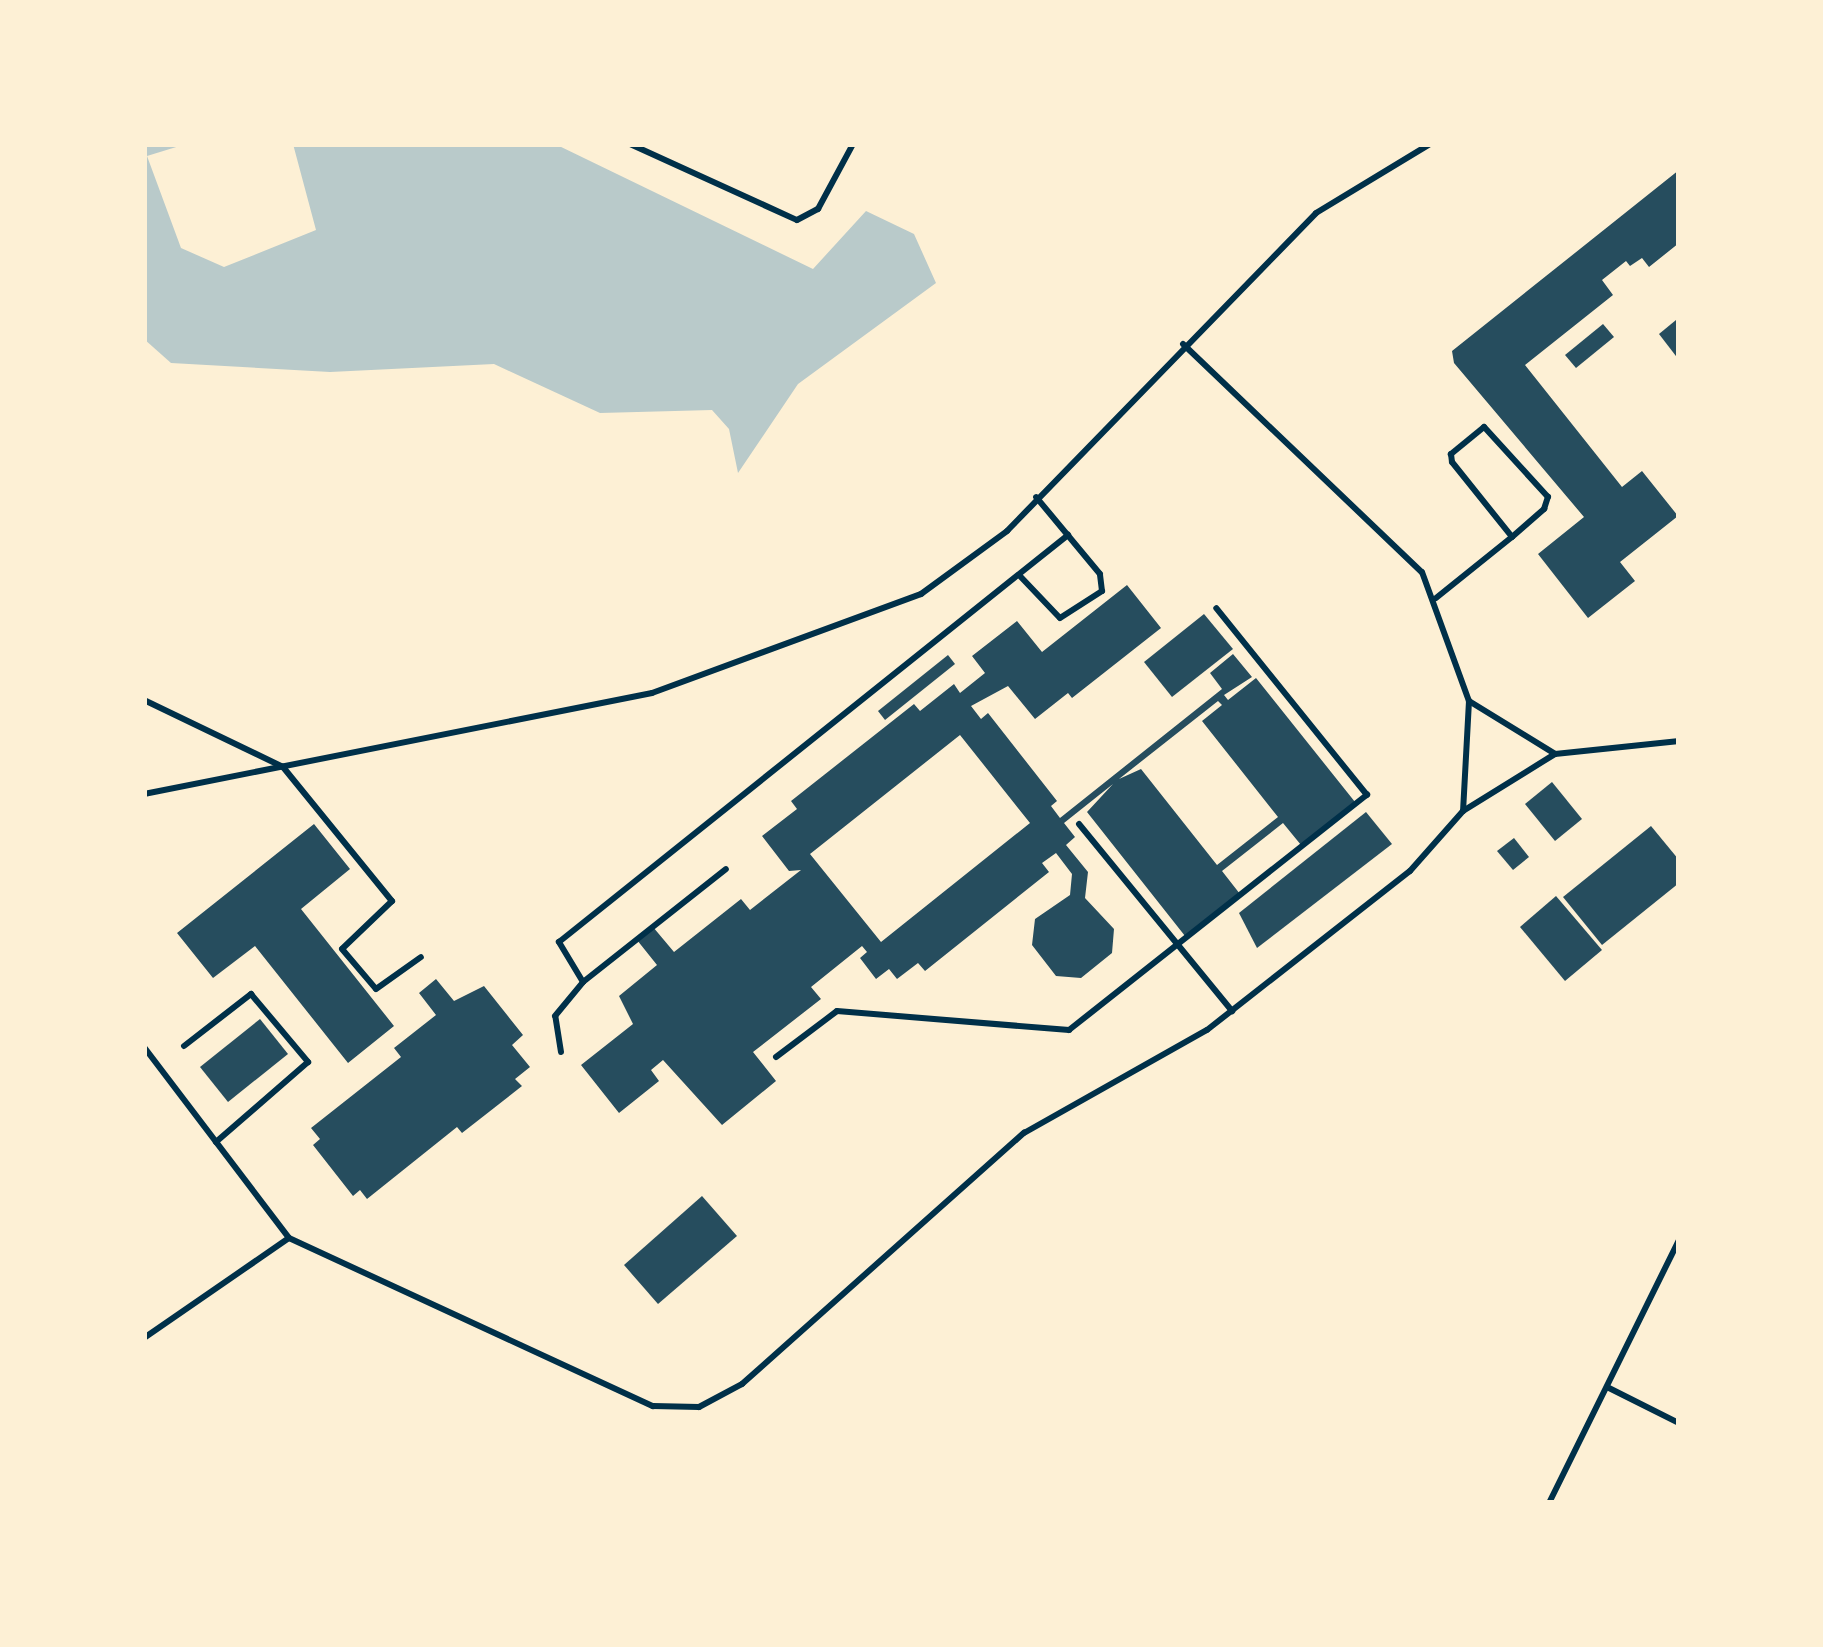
<!DOCTYPE html>
<html>
<head>
<meta charset="utf-8">
<style>
	body { margin:0 }
	#map { position:relative; width:1823px; height:1647px; overflow:hidden; background:#fdf0d5; font-family:"IBM Plex Sans",sans-serif }
	div>[style] { position:absolute }
	.green>* { inset:0; background:#b9caca }
	.building>* { inset:0; background:#264d5e }
	.service>* { height:6px; margin:-3px; padding:0 3px; transform-origin:3px; border-radius:3px; background:#003049 }
	span { translate:-50% -50%; white-space:nowrap; text-align:center; line-height:1.15; -webkit-text-stroke:9px #fdf0d5; paint-order:stroke }
	.frame { position:absolute; inset:0; border:147px solid #fdf0d5; pointer-events:none }
</style>
</head>
<body>
<div id="map">
	<div class="green">
		<div style="clip-path:polygon(144px 144px,186px 144px,147px 156px,181px 248px,224px 267px,316px 230px,293px 144px,555px 144px,813px 269px,866px 211px,914px 234px,936px 283px,798px 384px,738px 473px,729px 429px,712px 410px,600px 413px,494px 364px,330px 372px,171px 363px,144px 339px)"></div>
	</div>
	<div class="building">
		<div style="clip-path:polygon(1679px 170px,1679px 243px,1649px 267px,1642px 258px,1630px 266px,1626px 261px,1602px 280px,1613px 295px,1525px 365px,1622px 487px,1642px 471px,1678px 516px,1620px 562px,1635px 581px,1588px 618px,1538px 554px,1584px 517px,1454px 363px,1452px 351px)"></div>
		<div style="clip-path:polygon(1676px 320px,1679px 324px,1679px 360px,1659px 334px)"></div>
		<div style="clip-path:polygon(1603px 324px,1614px 337px,1576px 368px,1565px 355px)"></div>
		<div style="clip-path:polygon(evenodd,1127px 585px,1161px 628px,1072px 698px,1068px 693px,1035px 719px,1008px 686px,971px 706px,981px 719px,988px 713px,1057px 801px,1051px 806px,1060px 818px,1222px 689px,1210px 673px,1233px 654px,1252px 677px,1224px 695px,1228px 700px,1256px 678px,1355px 802px,1301px 845px,1283px 823px,1222px 871px,1240px 894px,1185px 936px,1087px 812px,1113px 784px,1064px 823px,1075px 837px,1066px 845px,1088px 872px,1085px 898px,1114px 929px,1112px 953px,1081px 978px,1056px 976px,1032px 945px,1035px 919px,1070px 895px,1072px 874px,1056px 853px,1042px 863px,1049px 872px,925px 971px,918px 963px,897px 979px,889px 969px,876px 979px,860px 958px,867px 952px,862px 946px,811px 987px,821px 999px,753px 1052px,776px 1081px,722px 1125px,663px 1060px,651px 1070px,659px 1081px,619px 1113px,581px 1065px,633px 1024px,619px 996px,657px 965px,637px 940px,653px 927px,674px 952px,741px 899px,750px 910px,801px 870px,789px 871px,762px 836px,797px 809px,791px 801px,914px 704px,920px 711px,954px 684px,960px 693px,985px 673px,972px 656px,1017px 621px,1042px 652px,1127px 585px,1218px 701px,1222px 705px,1202px 721px,1278px 817px,1217px 865px,1141px 769px,1119px 779px,1218px 701px,1127px 585px,960px 735px,1030px 823px,881px 942px,810px 854px,960px 735px)"></div>
		<div style="clip-path:polygon(1204px 614px,1233px 649px,1172px 697px,1144px 662px)"></div>
		<div style="clip-path:polygon(948px 655px,955px 664px,885px 720px,878px 711px)"></div>
		<div style="clip-path:polygon(1552px 782px,1582px 819px,1555px 841px,1525px 804px)"></div>
		<div style="clip-path:polygon(1366px 812px,1392px 844px,1257px 948px,1239px 913px)"></div>
		<div style="clip-path:polygon(314px 824px,350px 869px,301px 909px,394px 1026px,348px 1063px,255px 946px,213px 978px,177px 933px)"></div>
		<div style="clip-path:polygon(1651px 826px,1679px 860px,1679px 883px,1602px 945px,1563px 897px)"></div>
		<div style="clip-path:polygon(1514px 838px,1529px 857px,1513px 870px,1497px 851px)"></div>
		<div style="clip-path:polygon(1556px 896px,1602px 950px,1565px 981px,1520px 927px)"></div>
		<div style="clip-path:polygon(436px 979px,454px 1001px,484px 986px,523px 1035px,512px 1045px,530px 1067px,515px 1079px,522px 1086px,462px 1133px,457px 1127px,367px 1199px,360px 1190px,353px 1196px,313px 1145px,320px 1139px,311px 1128px,401px 1057px,394px 1048px,436px 1015px,419px 993px)"></div>
		<div style="clip-path:polygon(260px 1019px,288px 1054px,228px 1102px,200px 1067px)"></div>
		<div style="clip-path:polygon(702px 1196px,737px 1236px,658px 1304px,624px 1265px)"></div>
	</div>
	<div class="service">
		<div style="left:630px;top:144px;width:183px;rotate:24.5deg"></div>
		<div style="left:797px;top:220px;width:24px;rotate:-28deg"></div>
		<div style="left:818px;top:209px;width:74px;rotate:-61.7deg"></div>
		<div style="left:1183px;top:344px;width:330px;rotate:43.7deg"></div>
		<div style="left:1422px;top:572px;width:137px;rotate:70deg"></div>
		<div style="left:1469px;top:701px;width:110px;rotate:93.1deg"></div>
		<div style="left:1019px;top:575px;width:59px;rotate:46.4deg"></div>
		<div style="left:1060px;top:618px;width:50px;rotate:-32.7deg"></div>
		<div style="left:1102px;top:591px;width:17px;rotate:-97deg"></div>
		<div style="left:1100px;top:574px;width:100px;rotate:-129.7deg"></div>
		<div style="left:1436px;top:598px;width:97px;rotate:-38.8deg"></div>
		<div style="left:1512px;top:537px;width:43px;rotate:-41.2deg"></div>
		<div style="left:1544px;top:509px;width:13px;rotate:-72deg"></div>
		<div style="left:1548px;top:497px;width:95px;rotate:-132.4deg"></div>
		<div style="left:1484px;top:427px;width:43px;rotate:140.7deg"></div>
		<div style="left:1451px;top:454px;width:8px;rotate:83deg"></div>
		<div style="left:1452px;top:462px;width:96px;rotate:51.3deg"></div>
		<div style="left:144px;top:700px;width:154px;rotate:25.7deg"></div>
		<div style="left:283px;top:767px;width:173px;rotate:50.9deg"></div>
		<div style="left:392px;top:901px;width:69px;rotate:136.2deg"></div>
		<div style="left:342px;top:949px;width:52px;rotate:49.6deg"></div>
		<div style="left:376px;top:989px;width:55px;rotate:-35.4deg"></div>
		<div style="left:1469px;top:701px;width:101px;rotate:31.6deg"></div>
		<div style="left:144px;top:794px;width:518px;rotate:-11.24deg"></div>
		<div style="left:652px;top:693px;width:287px;rotate:-20.2deg"></div>
		<div style="left:921px;top:594px;width:107px;rotate:-36.2deg"></div>
		<div style="left:1007px;top:531px;width:443px;rotate:-45.8deg"></div>
		<div style="left:1316px;top:213px;width:133px;rotate:-31.2deg"></div>
		<div style="left:1079px;top:824px;width:242px;rotate:50.7deg"></div>
		<div style="left:583px;top:982px;width:182px;rotate:-38.3deg"></div>
		<div style="left:184px;top:1046px;width:85px;rotate:-37.8deg"></div>
		<div style="left:251px;top:994px;width:89px;rotate:50deg"></div>
		<div style="left:308px;top:1062px;width:122px;rotate:139deg"></div>
		<div style="left:144px;top:1047px;width:240px;rotate:52.8deg"></div>
		<div style="left:561px;top:1052px;width:36px;rotate:-99deg"></div>
		<div style="left:555px;top:1016px;width:44px;rotate:-50.5deg"></div>
		<div style="left:583px;top:982px;width:47px;rotate:-121deg"></div>
		<div style="left:559px;top:942px;width:652px;rotate:-38.65deg"></div>
		<div style="left:776px;top:1057px;width:76px;rotate:-37deg"></div>
		<div style="left:837px;top:1011px;width:233px;rotate:4.7deg"></div>
		<div style="left:1069px;top:1030px;width:380px;rotate:-38.3deg"></div>
		<div style="left:1367px;top:795px;width:240px;rotate:-128.9deg"></div>
		<div style="left:144px;top:1338px;width:176px;rotate:-34.6deg"></div>
		<div style="left:289px;top:1238px;width:401px;rotate:24.8deg"></div>
		<div style="left:653px;top:1406px;width:46px;rotate:1.2deg"></div>
		<div style="left:699px;top:1407px;width:49px;rotate:-28.1deg"></div>
		<div style="left:742px;top:1384px;width:378px;rotate:-41.7deg"></div>
		<div style="left:1024px;top:1133px;width:210px;rotate:-29.4deg"></div>
		<div style="left:1207px;top:1030px;width:258px;rotate:-38.1deg"></div>
		<div style="left:1410px;top:871px;width:80px;rotate:-48.5deg"></div>
		<div style="left:1463px;top:811px;width:108px;rotate:-31.8deg"></div>
		<div style="left:1555px;top:754px;width:125px;rotate:-6deg"></div>
		<div style="left:1607px;top:1387px;width:80px;rotate:26.6deg"></div>
		<div style="left:1549px;top:1503px;width:293px;rotate:-63.7deg"></div>
	</div>
	<div class="frame"></div>
</div>
</body>
</html>
